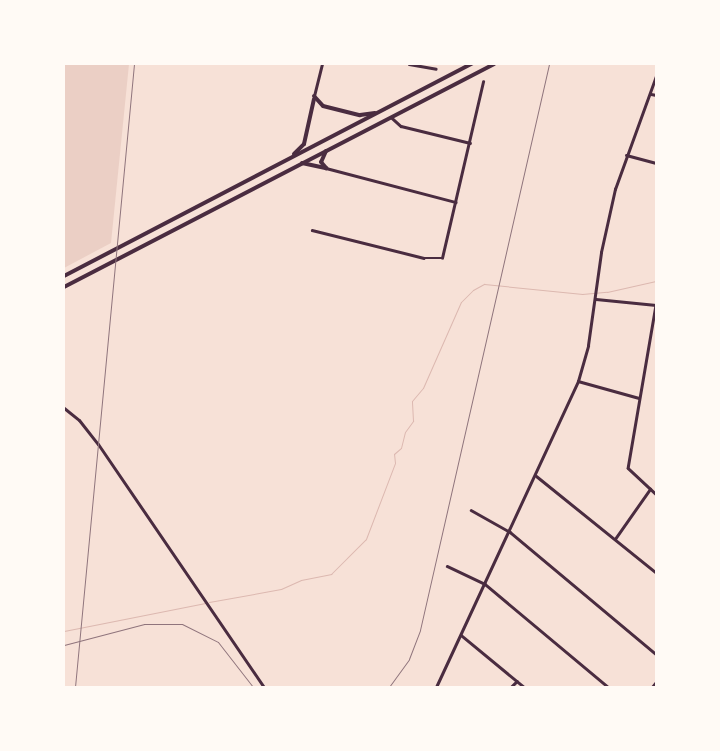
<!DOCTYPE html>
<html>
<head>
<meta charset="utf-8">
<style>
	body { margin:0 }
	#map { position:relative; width:720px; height:751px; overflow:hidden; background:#f7e1d7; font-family:"Nunito Sans",sans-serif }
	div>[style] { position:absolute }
	.green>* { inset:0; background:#ebcfc5 }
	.stream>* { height:1px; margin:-0.5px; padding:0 0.5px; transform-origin:0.5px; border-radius:0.5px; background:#dcb8b0 }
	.minor>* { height:2.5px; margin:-1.25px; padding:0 1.25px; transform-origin:1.25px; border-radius:1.25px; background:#4a2c40 }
	.tertiary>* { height:3px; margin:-1.5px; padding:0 1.5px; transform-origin:1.5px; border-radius:1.5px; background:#4a2c40 }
	.trunk>* { height:4px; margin:-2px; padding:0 2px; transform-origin:2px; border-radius:2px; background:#4a2c40 }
	.rail>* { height:1px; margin:-0.5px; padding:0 0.5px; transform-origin:0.5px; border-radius:0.5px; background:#8f747c }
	span { translate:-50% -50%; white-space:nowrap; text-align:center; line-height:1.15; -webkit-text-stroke:5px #fffaf5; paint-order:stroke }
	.frame { position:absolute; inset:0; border:65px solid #fffaf5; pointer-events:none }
</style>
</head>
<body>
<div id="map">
	<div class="green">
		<div style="clip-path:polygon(64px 64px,129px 64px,111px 243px,64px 268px)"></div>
	</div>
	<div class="stream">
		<div style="left:209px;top:602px;width:73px;rotate:-10.2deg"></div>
		<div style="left:281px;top:589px;width:22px;rotate:-24deg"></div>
		<div style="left:301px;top:580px;width:31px;rotate:-11deg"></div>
		<div style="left:331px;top:574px;width:49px;rotate:-45deg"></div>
		<div style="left:366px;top:539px;width:81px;rotate:-69.1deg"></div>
		<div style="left:395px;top:463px;width:9px;rotate:-96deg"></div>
		<div style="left:394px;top:454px;width:9px;rotate:-41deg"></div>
		<div style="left:401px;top:448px;width:16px;rotate:-76deg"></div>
		<div style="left:405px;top:432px;width:14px;rotate:-54deg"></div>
		<div style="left:413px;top:421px;width:20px;rotate:-93deg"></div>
		<div style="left:412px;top:401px;width:17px;rotate:-50deg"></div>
		<div style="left:423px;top:388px;width:94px;rotate:-66.2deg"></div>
		<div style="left:461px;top:302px;width:17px;rotate:-45deg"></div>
		<div style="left:473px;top:290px;width:13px;rotate:-29deg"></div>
		<div style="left:484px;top:284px;width:99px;rotate:5.8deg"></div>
		<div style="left:582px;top:294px;width:25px;rotate:-5deg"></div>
		<div style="left:607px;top:292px;width:50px;rotate:-12.7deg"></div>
		<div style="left:64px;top:631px;width:144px;rotate:-11.2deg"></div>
	</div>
	<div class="minor">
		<div style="left:409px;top:64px;width:27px;rotate:10deg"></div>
		<div style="left:651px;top:94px;width:5px;rotate:11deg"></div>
		<div style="left:314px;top:96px;width:33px;rotate:-76deg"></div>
		<div style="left:392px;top:118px;width:12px;rotate:42deg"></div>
		<div style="left:401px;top:126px;width:71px;rotate:13.8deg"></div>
		<div style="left:326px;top:168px;width:134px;rotate:14.7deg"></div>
		<div style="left:312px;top:230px;width:115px;rotate:14deg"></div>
		<div style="left:424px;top:258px;width:18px"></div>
		<div style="left:442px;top:258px;width:181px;rotate:-76.9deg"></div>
		<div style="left:596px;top:299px;width:60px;rotate:5.7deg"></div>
		<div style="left:656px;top:305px;width:165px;rotate:99.7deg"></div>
		<div style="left:628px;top:468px;width:38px;rotate:43deg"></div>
		<div style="left:578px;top:381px;width:63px;rotate:15.6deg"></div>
		<div style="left:471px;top:510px;width:45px;rotate:29.4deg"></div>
		<div style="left:510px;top:532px;width:190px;rotate:39.9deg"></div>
		<div style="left:615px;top:539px;width:61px;rotate:-55deg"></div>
		<div style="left:447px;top:566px;width:42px;rotate:25.3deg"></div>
		<div style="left:485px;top:584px;width:160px;rotate:39.9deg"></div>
		<div style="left:461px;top:635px;width:82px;rotate:39.5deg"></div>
		<div style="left:511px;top:687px;width:8px;rotate:-45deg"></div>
		<div style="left:652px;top:687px;width:6px;rotate:-51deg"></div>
	</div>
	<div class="tertiary">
		<div style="left:626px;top:155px;width:31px;rotate:15deg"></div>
		<div style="left:64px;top:408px;width:19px;rotate:39deg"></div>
		<div style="left:79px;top:420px;width:31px;rotate:52deg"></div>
		<div style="left:98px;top:444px;width:294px;rotate:55.7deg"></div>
		<div style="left:536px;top:476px;width:154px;rotate:38.9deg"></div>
		<div style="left:436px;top:687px;width:337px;rotate:-65.1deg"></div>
		<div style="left:578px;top:381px;width:37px;rotate:-74deg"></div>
		<div style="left:588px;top:345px;width:94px;rotate:-82deg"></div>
		<div style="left:601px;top:252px;width:65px;rotate:-77.5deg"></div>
		<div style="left:615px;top:189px;width:120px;rotate:-70.1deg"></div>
	</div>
	<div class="trunk">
		<div style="left:314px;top:96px;width:13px;rotate:48deg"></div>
		<div style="left:323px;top:106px;width:38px;rotate:14deg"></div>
		<div style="left:360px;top:115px;width:15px;rotate:-8deg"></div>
		<div style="left:326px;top:151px;width:12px;rotate:114deg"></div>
		<div style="left:321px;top:162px;width:8px;rotate:50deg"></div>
		<div style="left:294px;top:154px;width:14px;rotate:-45deg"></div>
		<div style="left:304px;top:144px;width:46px;rotate:-77.5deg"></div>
		<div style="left:302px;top:163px;width:25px;rotate:12deg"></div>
		<div style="left:64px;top:276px;width:460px;rotate:-27.5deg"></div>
		<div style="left:64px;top:287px;width:484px;rotate:-27.4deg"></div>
	</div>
	<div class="rail">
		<div style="left:64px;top:645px;width:83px;rotate:-14.7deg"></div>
		<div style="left:144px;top:624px;width:38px"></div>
		<div style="left:182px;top:624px;width:40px;rotate:26.6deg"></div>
		<div style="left:218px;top:642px;width:57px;rotate:52.1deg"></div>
		<div style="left:75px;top:687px;width:626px;rotate:-84.59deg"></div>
		<div style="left:389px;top:687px;width:34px;rotate:-54deg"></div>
		<div style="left:409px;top:659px;width:31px;rotate:-69deg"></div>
		<div style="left:420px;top:630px;width:581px;rotate:-77.16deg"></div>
	</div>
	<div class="frame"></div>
</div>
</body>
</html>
